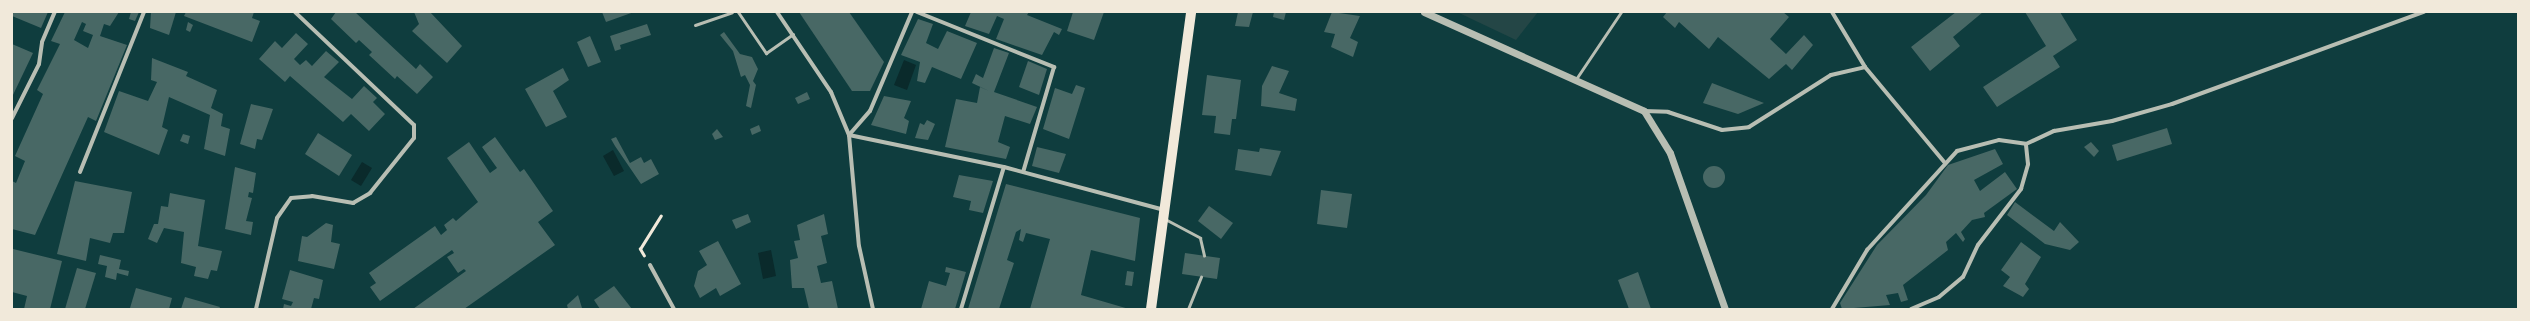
<!DOCTYPE html>
<html>
<head>
<meta charset="utf-8">
<style>
	body { margin:0 }
	#map { position:relative; width:2530px; height:321px; overflow:hidden; background:#0f3d3e; font-family:"Space Grotesk",sans-serif }
	div>[style] { position:absolute }
	.green>* { inset:0; background:#244646 }
	.water>* { inset:0; background:#0a2a2b }
	.building>* { inset:0; background:#486865 }
	.round { border-radius:50% }
	.path>* { height:2.5px; margin:-1.25px; padding:0 1.25px; transform-origin:1.25px; border-radius:1.25px; background:#f1e9da }
	.service>* { height:3px; margin:-1.5px; padding:0 1.5px; transform-origin:1.5px; border-radius:1.5px; background:#b8beb3 }
	.minor>* { height:4px; margin:-2px; padding:0 2px; transform-origin:2px; border-radius:2px; background:#b8beb3 }
	.tertiary>* { height:7px; margin:-3.5px; padding:0 3.5px; transform-origin:3.5px; border-radius:3.5px; background:#b8beb3 }
	.primary>* { height:10px; margin:-5px; padding:0 5px; transform-origin:5px; border-radius:5px; background:#f1e9da }
	span { translate:-50% -50%; white-space:nowrap; text-align:center; line-height:1.15; -webkit-text-stroke:4px #f1e9da; paint-order:stroke }
	.frame { position:absolute; inset:0; border:13px solid #f1e9da; pointer-events:none }
</style>
</head>
<body>
<div id="map">
	<div class="green">
		<div style="clip-path:polygon(1457px 12px,1538px 12px,1516px 40px)"></div>
	</div>
	<div class="water">
		<div style="clip-path:polygon(904px 60px,916px 65px,907px 90px,894px 85px)"></div>
		<div style="clip-path:polygon(613px 150px,624px 171px,614px 176px,603px 156px)"></div>
		<div style="clip-path:polygon(362px 162px,372px 168px,361px 186px,351px 180px)"></div>
		<div style="clip-path:polygon(771px 250px,776px 276px,763px 279px,758px 253px)"></div>
	</div>
	<div class="building">
		<div style="clip-path:polygon(12px 12px,48px 12px,41px 28px,12px 16px)"></div>
		<div style="clip-path:polygon(evenodd,65px 12px,119px 12px,110px 26px,104px 24px,100px 36px,127px 45px,96px 121px,88px 117px,35px 235px,12px 229px,12px 181px,16px 183px,25px 161px,15px 156px,43px 94px,37px 90px,60px 44px,51px 41px,65px 12px,82px 22px,86px 24px,83px 31px,93px 35px,88px 48px,74px 40px,82px 22px)"></div>
		<div style="clip-path:polygon(131px 12px,139px 12px,135px 21px,129px 19px)"></div>
		<div style="clip-path:polygon(151px 12px,176px 12px,169px 35px,150px 28px)"></div>
		<div style="clip-path:polygon(186px 12px,254px 12px,252px 18px,260px 21px,252px 42px,184px 16px)"></div>
		<div style="clip-path:polygon(336px 12px,355px 12px,416px 69px,420px 64px,433px 77px,417px 94px,397px 76px,395px 79px,369px 55px,372px 52px,359px 40px,356px 43px,331px 19px)"></div>
		<div style="clip-path:polygon(414px 12px,430px 12px,462px 46px,447px 63px,412px 31px,419px 24px)"></div>
		<div style="clip-path:polygon(602px 12px,634px 12px,606px 22px)"></div>
		<div style="clip-path:polygon(799px 12px,849px 12px,884px 62px,870px 91px,852px 91px)"></div>
		<div style="clip-path:polygon(971px 12px,1029px 12px,1027px 15px,1062px 29px,1059px 35px,1054px 32px,1042px 55px,996px 39px,1004px 19px,997px 16px,989px 34px,965px 26px)"></div>
		<div style="clip-path:polygon(1073px 12px,1104px 12px,1094px 40px,1067px 31px)"></div>
		<div style="clip-path:polygon(1238px 12px,1253px 12px,1249px 27px,1235px 26px)"></div>
		<div style="clip-path:polygon(1274px 12px,1286px 12px,1284px 20px,1273px 17px)"></div>
		<div style="clip-path:polygon(1332px 12px,1360px 16px,1350px 38px,1358px 42px,1353px 57px,1331px 47px,1335px 34px,1324px 32px)"></div>
		<div style="clip-path:polygon(1667px 12px,1783px 12px,1789px 17px,1770px 39px,1786px 54px,1804px 35px,1813px 45px,1792px 70px,1786px 64px,1769px 79px,1718px 37px,1709px 49px,1679px 22px,1675px 28px,1663px 17px)"></div>
		<div style="clip-path:polygon(1956px 12px,1983px 12px,1953px 37px,1960px 46px,1930px 71px,1911px 47px)"></div>
		<div style="clip-path:polygon(2025px 12px,2060px 12px,2077px 40px,2053px 56px,2060px 67px,1997px 107px,1983px 87px,2046px 46px)"></div>
		<div style="clip-path:polygon(918px 19px,933px 24px,926px 43px,938px 49px,947px 31px,977px 43px,961px 79px,932px 67px,925px 83px,917px 81px,920px 62px,901px 55px)"></div>
		<div style="clip-path:polygon(188px 22px,193px 25px,190px 32px,186px 30px)"></div>
		<div style="clip-path:polygon(647px 24px,651px 35px,620px 45px,621px 49px,615px 51px,610px 36px)"></div>
		<div style="clip-path:polygon(724px 32px,740px 54px,752px 57px,758px 69px,753px 81px,756px 85px,751px 108px,746px 106px,750px 85px,745px 75px,741px 77px,733px 51px,720px 35px)"></div>
		<div style="clip-path:polygon(296px 33px,308px 44px,294px 59px,300px 65px,306px 60px,312px 66px,326px 51px,339px 62px,324px 77px,352px 99px,364px 86px,377px 98px,373px 102px,385px 114px,369px 131px,351px 114px,343px 122px,290px 76px,285px 82px,259px 59px,275px 41px,282px 48px)"></div>
		<div style="clip-path:polygon(590px 36px,601px 62px,588px 67px,577px 42px)"></div>
		<div style="clip-path:polygon(12px 44px,33px 53px,12px 97px)"></div>
		<div style="clip-path:polygon(994px 48px,1009px 53px,994px 92px,1037px 107px,1030px 124px,1005px 116px,998px 142px,1010px 147px,1006px 159px,945px 147px,956px 99px,977px 103px,980px 87px,989px 91px,972px 83px,976px 74px,983px 78px)"></div>
		<div style="clip-path:polygon(152px 58px,188px 72px,186px 76px,217px 90px,211px 108px,223px 114px,221px 126px,230px 129px,225px 156px,204px 149px,210px 115px,169px 97px,162px 127px,168px 130px,159px 155px,104px 132px,119px 91px,148px 101px,157px 82px,151px 80px)"></div>
		<div style="clip-path:polygon(1028px 61px,1047px 69px,1039px 95px,1019px 87px)"></div>
		<div style="clip-path:polygon(1272px 66px,1289px 71px,1279px 93px,1297px 99px,1295px 111px,1261px 106px,1262px 86px)"></div>
		<div style="clip-path:polygon(563px 68px,569px 80px,553px 91px,567px 117px,546px 127px,525px 89px)"></div>
		<div style="clip-path:polygon(1207px 75px,1241px 80px,1236px 119px,1232px 119px,1230px 135px,1214px 133px,1216px 116px,1202px 115px)"></div>
		<div style="clip-path:polygon(1712px 83px,1764px 103px,1738px 114px,1703px 103px)"></div>
		<div style="clip-path:polygon(1076px 85px,1085px 88px,1069px 139px,1043px 129px,1055px 88px,1072px 94px)"></div>
		<div style="clip-path:polygon(807px 92px,810px 99px,798px 104px,795px 98px)"></div>
		<div style="clip-path:polygon(884px 96px,911px 101px,904px 118px,909px 121px,906px 134px,871px 125px)"></div>
		<div style="clip-path:polygon(251px 104px,273px 109px,262px 140px,257px 139px,255px 149px,240px 144px)"></div>
		<div style="clip-path:polygon(927px 120px,935px 124px,928px 140px,915px 138px,920px 123px,924px 125px)"></div>
		<div style="clip-path:polygon(759px 125px,761px 131px,752px 135px,750px 129px)"></div>
		<div style="clip-path:polygon(2167px 128px,2172px 144px,2117px 161px,2112px 145px)"></div>
		<div style="clip-path:polygon(717px 129px,723px 137px,715px 140px,712px 134px)"></div>
		<div style="clip-path:polygon(318px 133px,352px 155px,339px 176px,305px 154px)"></div>
		<div style="clip-path:polygon(183px 134px,190px 136px,188px 144px,180px 141px)"></div>
		<div style="clip-path:polygon(495px 137px,520px 172px,524px 169px,553px 211px,538px 222px,555px 245px,464px 309px,413px 309px,466px 271px,464px 269px,458px 273px,447px 257px,454px 253px,452px 250px,380px 301px,370px 287px,376px 283px,369px 273px,435px 226px,441px 235px,447px 230px,444px 225px,453px 218px,456px 221px,478px 202px,447px 158px,469px 142px,490px 173px,497px 168px,482px 147px)"></div>
		<div style="clip-path:polygon(616px 137px,630px 163px,641px 157px,644px 163px,651px 159px,659px 174px,641px 184px,615px 146px,611px 139px)"></div>
		<div style="clip-path:polygon(2091px 142px,2099px 151px,2094px 157px,2084px 147px)"></div>
		<div style="clip-path:polygon(1037px 147px,1066px 154px,1059px 173px,1032px 166px)"></div>
		<div style="clip-path:polygon(1260px 148px,1281px 151px,1271px 176px,1235px 170px,1238px 149px,1259px 152px)"></div>
		<div style="clip-path:polygon(1995px 149px,2003px 164px,1974px 180px,1980px 191px,2005px 172px,2017px 189px,1984px 213px,1985px 217px,1972px 220px,1961px 232px,1965px 239px,1963px 242px,1956px 233px,1946px 242px,1948px 250px,1903px 285px,1908px 300px,1901px 302px,1898px 293px,1886px 295px,1890px 305px,1842px 309px,1840px 303px,1877px 245px,1926px 195px,1948px 165px)"></div>
		<div class="round" style="left:1703px;top:166px;width:22px;height:22px"></div>
		<div style="clip-path:polygon(235px 167px,256px 173px,253px 193px,249px 192px,248px 197px,252px 198px,246px 221px,253px 222px,251px 235px,225px 229px)"></div>
		<div style="clip-path:polygon(959px 175px,993px 181px,983px 213px,969px 210px,971px 201px,953px 197px)"></div>
		<div style="clip-path:polygon(75px 181px,132px 192px,124px 233px,113px 233px,110px 243px,90px 238px,86px 261px,57px 254px)"></div>
		<div style="clip-path:polygon(1006px 184px,1140px 218px,1135px 261px,1091px 250px,1081px 295px,1129px 309px,1030px 309px,1050px 239px,1026px 233px,1023px 242px,1019px 240px,1021px 229px,1016px 232px,1007px 260px,1014px 263px,999px 309px,968px 309px)"></div>
		<div style="clip-path:polygon(1321px 190px,1352px 194px,1347px 228px,1317px 224px)"></div>
		<div style="clip-path:polygon(170px 193px,205px 200px,198px 246px,222px 251px,217px 271px,211px 270px,208px 279px,194px 276px,196px 267px,181px 263px,184px 232px,164px 228px,157px 243px,148px 239px,154px 224px,158px 224px,161px 206px,168px 207px)"></div>
		<div style="clip-path:polygon(2015px 202px,2054px 231px,2060px 222px,2079px 242px,2070px 250px,2045px 244px,2007px 215px)"></div>
		<div style="clip-path:polygon(1209px 206px,1233px 223px,1221px 239px,1198px 221px)"></div>
		<div style="clip-path:polygon(748px 214px,751px 222px,736px 229px,732px 220px)"></div>
		<div style="clip-path:polygon(824px 214px,828px 234px,821px 236px,827px 263px,817px 266px,821px 283px,832px 281px,838px 309px,809px 309px,804px 288px,792px 288px,790px 260px,798px 258px,794px 241px,800px 240px,797px 225px)"></div>
		<div style="clip-path:polygon(326px 223px,333px 225px,331px 242px,340px 244px,334px 269px,298px 261px,302px 236px,307px 237px)"></div>
		<div style="clip-path:polygon(718px 241px,741px 284px,720px 296px,716px 288px,700px 298px,694px 286px,698px 271px,707px 265px,699px 251px)"></div>
		<div style="clip-path:polygon(2021px 242px,2041px 257px,2025px 284px,2029px 289px,2023px 297px,2003px 286px,2010px 277px,2001px 270px)"></div>
		<div style="clip-path:polygon(13px 249px,62px 261px,50px 309px,24px 309px,27px 296px,12px 292px)"></div>
		<div style="clip-path:polygon(1185px 253px,1220px 258px,1217px 279px,1182px 274px)"></div>
		<div style="clip-path:polygon(100px 255px,121px 260px,119px 269px,129px 271px,128px 276px,117px 273px,116px 280px,105px 277px,107px 266px,98px 264px)"></div>
		<div style="clip-path:polygon(946px 267px,966px 272px,955px 309px,921px 309px,929px 281px,946px 286px,950px 273px,945px 272px)"></div>
		<div style="clip-path:polygon(77px 268px,96px 273px,85px 309px,65px 309px)"></div>
		<div style="clip-path:polygon(290px 270px,323px 280px,319px 299px,314px 298px,311px 309px,283px 309px,284px 304px,291px 306px,293px 302px,282px 299px)"></div>
		<div style="clip-path:polygon(1127px 271px,1134px 272px,1132px 286px,1125px 285px)"></div>
		<div style="clip-path:polygon(1638px 272px,1651px 309px,1629px 309px,1618px 280px)"></div>
		<div style="clip-path:polygon(614px 286px,632px 309px,600px 309px,594px 300px)"></div>
		<div style="clip-path:polygon(136px 288px,172px 298px,169px 309px,130px 308px)"></div>
		<div style="clip-path:polygon(578px 295px,582px 308px,568px 309px,567px 305px)"></div>
		<div style="clip-path:polygon(185px 297px,220px 307px,219px 309px,181px 309px)"></div>
	</div>
	<div class="path">
		<div style="left:644px;top:256px;width:8px;rotate:-120deg"></div>
		<div style="left:640px;top:249px;width:39px;rotate:-58deg"></div>
	</div>
	<div class="service">
		<div style="left:738px;top:12px;width:50px;rotate:55.7deg"></div>
		<div style="left:766px;top:53px;width:33px;rotate:-35deg"></div>
		<div style="left:695px;top:25px;width:39px;rotate:-19deg"></div>
		<div style="left:1576px;top:79px;width:81px;rotate:-56.1deg"></div>
		<div style="left:1165px;top:219px;width:40px;rotate:28deg"></div>
		<div style="left:1200px;top:238px;width:18px;rotate:77deg"></div>
		<div style="left:1188px;top:309px;width:35px;rotate:-68deg"></div>
	</div>
	<div class="minor">
		<div style="left:777px;top:12px;width:97px;rotate:56deg"></div>
		<div style="left:831px;top:92px;width:47px;rotate:67.3deg"></div>
		<div style="left:849px;top:135px;width:111px;rotate:84.9deg"></div>
		<div style="left:859px;top:246px;width:65px;rotate:77.5deg"></div>
		<div style="left:917px;top:12px;width:148px;rotate:21.9deg"></div>
		<div style="left:1054px;top:67px;width:109px;rotate:106.4deg"></div>
		<div style="left:1832px;top:12px;width:64px;rotate:59deg"></div>
		<div style="left:1644px;top:111px;width:24px;rotate:2deg"></div>
		<div style="left:1668px;top:112px;width:57px;rotate:18.4deg"></div>
		<div style="left:1722px;top:130px;width:27px;rotate:-6deg"></div>
		<div style="left:1749px;top:127px;width:97px;rotate:-32.4deg"></div>
		<div style="left:1831px;top:75px;width:35px;rotate:-13deg"></div>
		<div style="left:1865px;top:67px;width:125px;rotate:50.2deg"></div>
		<div style="left:12px;top:118px;width:60px;rotate:-63.4deg"></div>
		<div style="left:39px;top:64px;width:22px;rotate:-82deg"></div>
		<div style="left:42px;top:42px;width:33px;rotate:-67deg"></div>
		<div style="left:849px;top:135px;width:158px;rotate:11.7deg"></div>
		<div style="left:1004px;top:167px;width:166px;rotate:15deg"></div>
		<div style="left:849px;top:135px;width:32px;rotate:-49deg"></div>
		<div style="left:870px;top:111px;width:108px;rotate:-67deg"></div>
		<div style="left:80px;top:172px;width:172px;rotate:-68.2deg"></div>
		<div style="left:650px;top:265px;width:50px;rotate:61.4deg"></div>
		<div style="left:256px;top:309px;width:93px;rotate:-77deg"></div>
		<div style="left:277px;top:218px;width:24px;rotate:-55deg"></div>
		<div style="left:291px;top:198px;width:21px;rotate:-5deg"></div>
		<div style="left:312px;top:196px;width:42px;rotate:9.7deg"></div>
		<div style="left:353px;top:203px;width:20px;rotate:-30deg"></div>
		<div style="left:370px;top:193px;width:70px;rotate:-51.3deg"></div>
		<div style="left:414px;top:138px;width:13px;rotate:-90deg"></div>
		<div style="left:414px;top:125px;width:164px;rotate:-136.5deg"></div>
		<div style="left:961px;top:309px;width:148px;rotate:-73.2deg"></div>
		<div style="left:1832px;top:309px;width:69px;rotate:-59.3deg"></div>
		<div style="left:1867px;top:250px;width:134px;rotate:-47.7deg"></div>
		<div style="left:1957px;top:151px;width:43px;rotate:-14.7deg"></div>
		<div style="left:1999px;top:140px;width:27px;rotate:8deg"></div>
		<div style="left:2026px;top:144px;width:31px;rotate:-25deg"></div>
		<div style="left:2054px;top:131px;width:59px;rotate:-9.8deg"></div>
		<div style="left:2112px;top:121px;width:62px;rotate:-15.8deg"></div>
		<div style="left:2172px;top:104px;width:268px;rotate:-20.1deg"></div>
		<div style="left:1911px;top:309px;width:30px;rotate:-23deg"></div>
		<div style="left:1939px;top:297px;width:31px;rotate:-40deg"></div>
		<div style="left:1963px;top:277px;width:35px;rotate:-65deg"></div>
		<div style="left:1978px;top:245px;width:71px;rotate:-52.5deg"></div>
		<div style="left:2021px;top:189px;width:26px;rotate:-74deg"></div>
		<div style="left:2028px;top:164px;width:20px;rotate:-96deg"></div>
	</div>
	<div class="tertiary">
		<div style="left:1424px;top:12px;width:241px;rotate:24.2deg"></div>
		<div style="left:1644px;top:111px;width:49px;rotate:58.2deg"></div>
		<div style="left:1670px;top:153px;width:165px;rotate:70.6deg"></div>
	</div>
	<div class="primary">
		<div style="left:1151px;top:309px;width:300px;rotate:-82.3deg"></div>
	</div>
	<div class="frame"></div>
</div>
</body>
</html>
